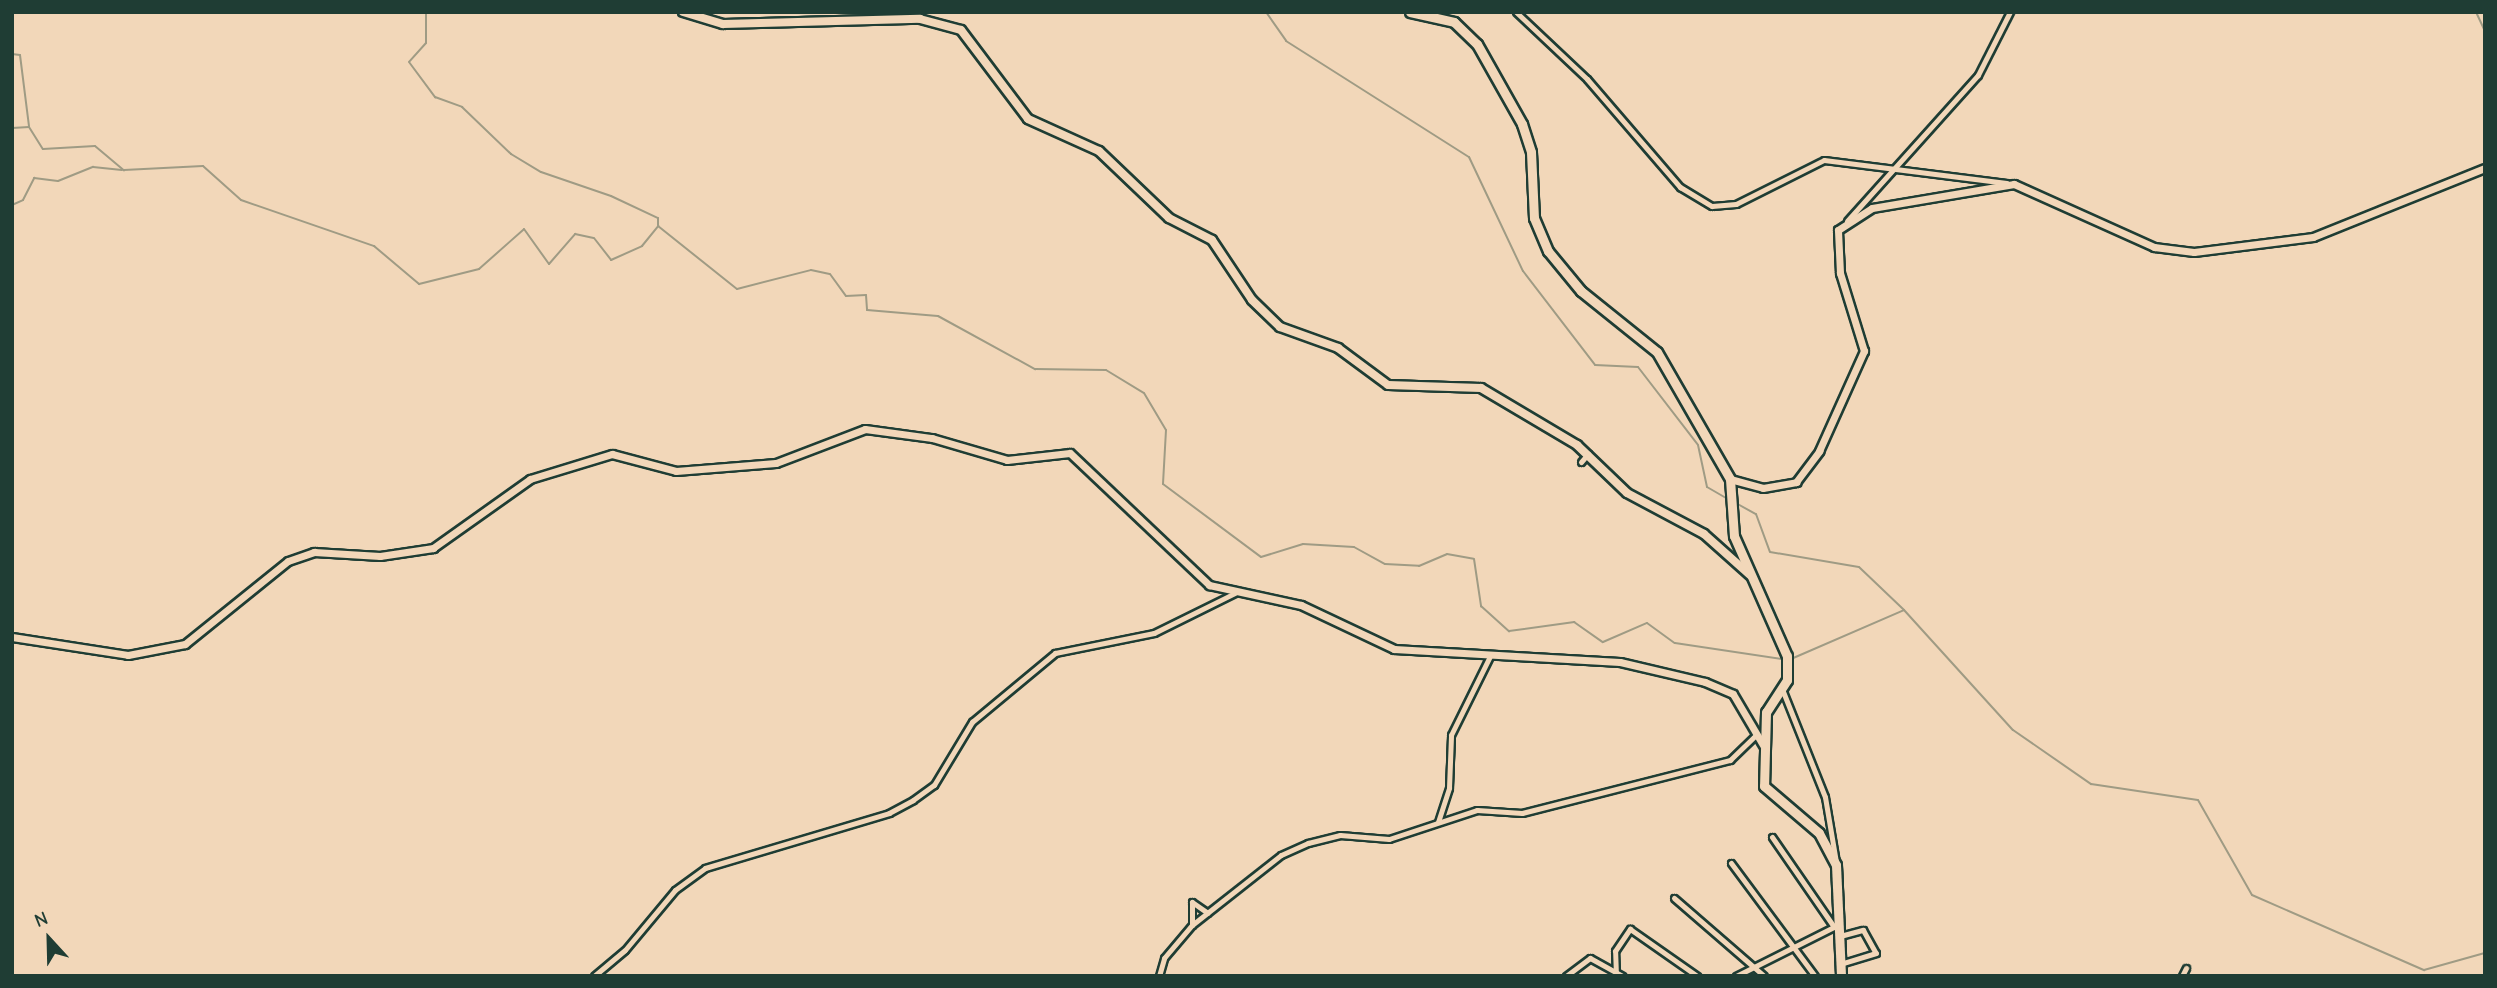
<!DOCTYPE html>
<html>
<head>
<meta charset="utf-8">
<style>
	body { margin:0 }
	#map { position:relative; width:2497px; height:988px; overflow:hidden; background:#f2d7b9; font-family:"Comic Neue",sans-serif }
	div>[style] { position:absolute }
	.stream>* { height:2px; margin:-1px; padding:0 1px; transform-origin:1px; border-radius:1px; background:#9f9b84 }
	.roads { filter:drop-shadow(2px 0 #1f3d34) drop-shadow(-2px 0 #1f3d34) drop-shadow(0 2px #1f3d34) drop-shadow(0 -2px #1f3d34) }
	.minor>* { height:5px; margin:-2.5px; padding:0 2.5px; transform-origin:2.5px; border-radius:2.5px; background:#f2d7b9 }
	.tertiary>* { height:7px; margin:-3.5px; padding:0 3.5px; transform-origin:3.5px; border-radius:3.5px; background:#f2d7b9 }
	.secondary>* { height:8px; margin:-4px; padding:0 4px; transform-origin:4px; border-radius:4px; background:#f2d7b9 }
	.primary>* { height:9px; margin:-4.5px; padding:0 4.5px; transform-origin:4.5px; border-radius:4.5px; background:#f2d7b9 }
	span { translate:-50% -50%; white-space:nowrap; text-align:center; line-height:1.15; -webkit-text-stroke:7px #f2d7b9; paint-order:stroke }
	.frame { position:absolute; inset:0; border:14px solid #1f3d34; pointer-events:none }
	.north { position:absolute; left:14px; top:904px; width:70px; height:70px; -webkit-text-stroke:5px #f2d7b9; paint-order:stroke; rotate:338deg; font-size:19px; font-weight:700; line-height:28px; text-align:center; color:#1f3d34 }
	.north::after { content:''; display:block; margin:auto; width:24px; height:32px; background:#1f3d34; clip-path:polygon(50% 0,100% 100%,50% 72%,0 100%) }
</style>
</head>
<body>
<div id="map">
	<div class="stream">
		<div style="left:426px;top:12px;width:31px;rotate:90deg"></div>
		<div style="left:426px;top:43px;width:25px;rotate:132deg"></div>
		<div style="left:409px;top:62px;width:44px;rotate:53.4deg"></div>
		<div style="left:435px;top:97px;width:29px;rotate:20deg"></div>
		<div style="left:462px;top:107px;width:68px;rotate:43.8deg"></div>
		<div style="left:511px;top:154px;width:35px;rotate:31deg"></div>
		<div style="left:541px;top:172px;width:74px;rotate:18.9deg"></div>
		<div style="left:611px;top:196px;width:52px;rotate:25.1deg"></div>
		<div style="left:658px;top:218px;width:7px;rotate:90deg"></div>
		<div style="left:1266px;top:12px;width:35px;rotate:55deg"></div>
		<div style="left:1286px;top:41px;width:217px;rotate:32.4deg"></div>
		<div style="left:1469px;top:157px;width:126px;rotate:64.7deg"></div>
		<div style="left:1523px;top:271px;width:118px;rotate:52.5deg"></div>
		<div style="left:1595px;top:365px;width:43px;rotate:2.7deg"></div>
		<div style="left:1638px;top:367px;width:98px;rotate:52.4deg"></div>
		<div style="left:1698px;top:445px;width:43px;rotate:77.9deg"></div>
		<div style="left:1707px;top:487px;width:22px;rotate:30deg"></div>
		<div style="left:2476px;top:12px;width:21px;rotate:65deg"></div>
		<div style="left:12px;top:54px;width:8px;rotate:7deg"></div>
		<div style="left:20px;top:55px;width:72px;rotate:82.8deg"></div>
		<div style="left:12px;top:128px;width:17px;rotate:-3deg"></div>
		<div style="left:29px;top:127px;width:26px;rotate:58deg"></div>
		<div style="left:43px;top:149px;width:52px;rotate:-3.3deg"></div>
		<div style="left:95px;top:146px;width:38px;rotate:40deg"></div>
		<div style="left:124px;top:170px;width:79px;rotate:-2.9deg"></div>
		<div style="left:203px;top:166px;width:51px;rotate:41.8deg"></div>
		<div style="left:241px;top:200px;width:141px;rotate:19.1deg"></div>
		<div style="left:374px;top:246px;width:59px;rotate:40.2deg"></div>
		<div style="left:419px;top:284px;width:62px;rotate:-14deg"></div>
		<div style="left:479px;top:269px;width:60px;rotate:-41.6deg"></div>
		<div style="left:524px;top:229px;width:43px;rotate:54.5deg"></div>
		<div style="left:549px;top:264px;width:40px;rotate:-49deg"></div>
		<div style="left:575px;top:234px;width:19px;rotate:12deg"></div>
		<div style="left:594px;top:238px;width:28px;rotate:52deg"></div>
		<div style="left:611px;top:260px;width:34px;rotate:-24deg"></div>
		<div style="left:642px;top:246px;width:26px;rotate:-51deg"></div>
		<div style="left:658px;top:226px;width:101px;rotate:38.6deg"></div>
		<div style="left:737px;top:289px;width:76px;rotate:-14.4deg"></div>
		<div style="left:811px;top:270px;width:19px;rotate:12deg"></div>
		<div style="left:830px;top:274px;width:27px;rotate:54deg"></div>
		<div style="left:846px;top:296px;width:20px;rotate:-3deg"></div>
		<div style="left:866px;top:295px;width:15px;rotate:86deg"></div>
		<div style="left:867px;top:310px;width:71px;rotate:4.8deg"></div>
		<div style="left:938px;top:316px;width:111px;rotate:28.7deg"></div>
		<div style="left:1035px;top:369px;width:71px;rotate:0.8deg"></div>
		<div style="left:1106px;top:370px;width:44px;rotate:31.2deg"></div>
		<div style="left:1144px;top:393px;width:43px;rotate:59.3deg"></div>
		<div style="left:1166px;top:430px;width:54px;rotate:93.2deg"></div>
		<div style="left:1163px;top:484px;width:122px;rotate:36.7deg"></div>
		<div style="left:1261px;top:557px;width:44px;rotate:-17.2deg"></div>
		<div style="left:1303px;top:544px;width:51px;rotate:3.4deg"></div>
		<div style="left:1354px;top:547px;width:35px;rotate:29deg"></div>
		<div style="left:1385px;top:564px;width:34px;rotate:3deg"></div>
		<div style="left:1419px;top:566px;width:30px;rotate:-23deg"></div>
		<div style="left:1447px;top:554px;width:27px;rotate:10deg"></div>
		<div style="left:1474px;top:559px;width:48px;rotate:81.5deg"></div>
		<div style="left:1481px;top:606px;width:38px;rotate:42deg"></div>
		<div style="left:1509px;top:631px;width:66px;rotate:-7.9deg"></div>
		<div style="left:1574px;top:622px;width:35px;rotate:35deg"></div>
		<div style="left:1603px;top:642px;width:48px;rotate:-23.4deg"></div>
		<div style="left:1647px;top:623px;width:34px;rotate:36deg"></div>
		<div style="left:1675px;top:643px;width:108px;rotate:8.5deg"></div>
		<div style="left:12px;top:205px;width:12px;rotate:-24deg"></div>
		<div style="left:23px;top:200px;width:25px;rotate:-63deg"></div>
		<div style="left:34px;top:178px;width:24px;rotate:7deg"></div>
		<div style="left:58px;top:181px;width:38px;rotate:-22deg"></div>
		<div style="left:93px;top:167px;width:29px;rotate:6deg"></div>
		<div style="left:1734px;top:502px;width:25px;rotate:29deg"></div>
		<div style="left:1756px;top:514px;width:40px;rotate:69.8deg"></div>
		<div style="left:1770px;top:552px;width:90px;rotate:9.6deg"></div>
		<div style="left:1859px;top:567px;width:62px;rotate:43.7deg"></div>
		<div style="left:1791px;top:659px;width:123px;rotate:-23.4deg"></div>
		<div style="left:1904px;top:610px;width:162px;rotate:47.8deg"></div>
		<div style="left:2013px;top:730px;width:95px;rotate:34.7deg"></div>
		<div style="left:2091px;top:784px;width:108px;rotate:8.5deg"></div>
		<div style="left:2198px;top:800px;width:109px;rotate:60.4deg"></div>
		<div style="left:2252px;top:895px;width:188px;rotate:23.6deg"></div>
		<div style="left:2424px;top:970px;width:63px;rotate:-15.6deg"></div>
	</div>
	<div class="roads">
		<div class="minor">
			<div style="left:1516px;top:12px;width:98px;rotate:43.3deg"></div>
			<div style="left:1587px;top:79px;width:143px;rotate:49.3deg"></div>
			<div style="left:1680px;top:187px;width:37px;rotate:31deg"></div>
			<div style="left:1712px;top:206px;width:24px;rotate:-5deg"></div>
			<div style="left:1736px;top:204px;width:98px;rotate:-26.6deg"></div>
			<div style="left:1824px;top:160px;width:184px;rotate:7.2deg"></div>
			<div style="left:1847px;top:221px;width:196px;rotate:-48.1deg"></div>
			<div style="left:1978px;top:75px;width:71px;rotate:-63.1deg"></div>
			<div style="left:1581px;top:462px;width:11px;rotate:-49deg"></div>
			<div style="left:1782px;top:689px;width:116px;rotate:68.3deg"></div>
			<div style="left:1825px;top:797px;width:66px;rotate:80.4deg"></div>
			<div style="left:1438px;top:822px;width:36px;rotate:-72deg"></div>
			<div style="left:1449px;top:788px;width:53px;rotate:-87.8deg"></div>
			<div style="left:1451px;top:735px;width:88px;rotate:-63.7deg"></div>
			<div style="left:1772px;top:837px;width:109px;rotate:55.4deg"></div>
			<div style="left:1731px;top:863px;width:141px;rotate:53.4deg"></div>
			<div style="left:1674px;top:898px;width:119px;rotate:40.9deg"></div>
			<div style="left:1192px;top:925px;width:23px;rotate:-90deg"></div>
			<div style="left:1192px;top:902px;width:19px;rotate:35deg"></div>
			<div style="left:1840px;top:936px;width:24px;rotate:-15deg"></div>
			<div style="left:1863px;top:930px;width:26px;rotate:61deg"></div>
			<div style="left:1876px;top:953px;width:38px;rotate:163deg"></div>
			<div style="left:594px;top:976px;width:40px;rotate:-40deg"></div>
			<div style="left:625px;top:950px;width:78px;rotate:-50.2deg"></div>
			<div style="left:675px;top:890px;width:37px;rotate:-36deg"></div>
			<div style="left:705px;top:868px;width:192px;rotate:-16.6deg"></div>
			<div style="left:889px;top:813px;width:27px;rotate:-28deg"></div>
			<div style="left:913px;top:800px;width:26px;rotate:-36deg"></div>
			<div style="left:934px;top:785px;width:74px;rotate:-58.9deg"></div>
			<div style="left:972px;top:722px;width:108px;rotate:-39.7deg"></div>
			<div style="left:1055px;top:653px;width:101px;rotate:-11.4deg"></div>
			<div style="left:1154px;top:633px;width:90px;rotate:-26.3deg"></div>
			<div style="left:1159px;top:976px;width:19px;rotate:-74deg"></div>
			<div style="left:1164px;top:958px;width:43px;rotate:-49.7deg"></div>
			<div style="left:1192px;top:925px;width:113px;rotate:-38.2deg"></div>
			<div style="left:1281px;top:855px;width:30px;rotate:-24deg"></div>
			<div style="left:1308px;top:843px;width:33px;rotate:-14deg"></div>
			<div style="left:1340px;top:835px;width:49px;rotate:4.7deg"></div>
			<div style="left:1389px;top:839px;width:93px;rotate:-18.2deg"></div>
			<div style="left:1477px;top:810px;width:45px;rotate:3.8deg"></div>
			<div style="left:1522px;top:813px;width:215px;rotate:-14.3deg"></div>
			<div style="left:1730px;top:760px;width:37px;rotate:-44deg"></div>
			<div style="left:1566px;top:976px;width:30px;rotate:-37deg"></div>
			<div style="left:1590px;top:958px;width:37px;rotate:29deg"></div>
			<div style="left:1616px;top:976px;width:25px;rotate:-92deg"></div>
			<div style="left:1615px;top:951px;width:27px;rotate:-56deg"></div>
			<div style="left:1630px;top:929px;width:82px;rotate:35deg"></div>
			<div style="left:1736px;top:976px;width:116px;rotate:-26.6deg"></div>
			<div style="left:2182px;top:976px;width:9px;rotate:-63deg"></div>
		</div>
		<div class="tertiary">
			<div style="left:1730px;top:479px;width:34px;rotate:15deg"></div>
			<div style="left:1763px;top:488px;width:34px;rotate:-10deg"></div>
			<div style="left:1796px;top:482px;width:39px;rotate:-53deg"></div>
			<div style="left:1819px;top:451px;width:110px;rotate:-65.8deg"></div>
			<div style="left:1864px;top:351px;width:82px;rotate:-107.1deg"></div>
			<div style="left:1840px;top:273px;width:43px;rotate:-92.7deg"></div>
			<div style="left:1838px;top:230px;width:40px;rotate:-32.9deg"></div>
			<div style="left:1872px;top:208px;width:144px;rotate:-9.6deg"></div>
			<div style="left:2014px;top:184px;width:154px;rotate:24.2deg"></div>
			<div style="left:2154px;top:247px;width:40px;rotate:7.1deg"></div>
			<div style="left:2194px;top:252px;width:120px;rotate:-7.2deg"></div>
			<div style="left:2313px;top:237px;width:185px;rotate:-21.9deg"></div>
			<div style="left:12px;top:637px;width:117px;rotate:8.8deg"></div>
			<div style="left:128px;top:655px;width:58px;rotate:-10.9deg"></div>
			<div style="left:185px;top:644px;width:132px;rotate:-38.9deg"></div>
			<div style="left:288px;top:561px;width:28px;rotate:-19deg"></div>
			<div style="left:314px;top:552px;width:66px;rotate:3.5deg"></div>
			<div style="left:380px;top:556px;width:54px;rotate:-8.6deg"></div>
			<div style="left:433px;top:548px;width:119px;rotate:-35.4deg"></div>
			<div style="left:530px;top:479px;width:86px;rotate:-17deg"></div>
			<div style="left:612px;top:454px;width:66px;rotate:14.9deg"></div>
			<div style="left:676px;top:471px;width:100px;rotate:-4.6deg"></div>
			<div style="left:776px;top:463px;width:95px;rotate:-20.9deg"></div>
			<div style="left:865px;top:429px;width:68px;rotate:7.7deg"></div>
			<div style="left:932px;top:438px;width:78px;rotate:16.3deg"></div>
			<div style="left:1007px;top:460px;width:63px;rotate:-6.3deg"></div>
			<div style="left:1070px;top:453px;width:192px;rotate:43.5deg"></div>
			<div style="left:1209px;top:585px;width:94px;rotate:12.3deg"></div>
			<div style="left:1301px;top:605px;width:103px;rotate:25.3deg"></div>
			<div style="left:1394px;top:649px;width:226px;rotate:3.3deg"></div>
			<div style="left:1620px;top:662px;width:87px;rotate:13.2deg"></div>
			<div style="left:1705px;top:682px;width:30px;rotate:23deg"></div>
			<div style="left:1733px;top:694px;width:59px;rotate:59.5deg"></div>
		</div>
		<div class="secondary">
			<div style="left:683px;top:12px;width:42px;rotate:16.7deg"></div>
			<div style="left:723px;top:24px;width:197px;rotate:-1.5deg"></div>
			<div style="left:920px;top:19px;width:42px;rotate:15deg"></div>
			<div style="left:961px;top:30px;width:111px;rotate:53deg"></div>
			<div style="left:1028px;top:119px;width:78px;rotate:24.3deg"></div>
			<div style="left:1099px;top:151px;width:97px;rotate:43.7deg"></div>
			<div style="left:1169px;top:218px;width:48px;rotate:27.1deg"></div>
			<div style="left:1212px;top:240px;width:72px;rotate:56.3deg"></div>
			<div style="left:1252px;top:300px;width:39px;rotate:44deg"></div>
			<div style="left:1280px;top:327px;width:62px;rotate:19.9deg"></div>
			<div style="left:1338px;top:348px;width:62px;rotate:36.5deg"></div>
			<div style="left:1388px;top:385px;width:93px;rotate:1.8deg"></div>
			<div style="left:1481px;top:388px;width:112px;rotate:30.7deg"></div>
			<div style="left:1577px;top:445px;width:69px;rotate:43.8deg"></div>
			<div style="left:1627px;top:493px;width:87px;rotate:28deg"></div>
			<div style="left:1704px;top:534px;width:62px;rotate:41.7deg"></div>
		</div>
		<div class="primary">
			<div style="left:1410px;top:12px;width:45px;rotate:12.8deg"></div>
			<div style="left:1454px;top:22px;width:32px;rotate:44deg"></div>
			<div style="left:1477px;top:44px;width:92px;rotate:60.6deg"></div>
			<div style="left:1522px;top:124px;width:29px;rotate:72deg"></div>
			<div style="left:1531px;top:152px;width:66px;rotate:87.4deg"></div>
			<div style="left:1534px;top:218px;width:36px;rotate:67deg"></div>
			<div style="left:1548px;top:251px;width:52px;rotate:50.5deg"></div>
			<div style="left:1581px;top:291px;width:97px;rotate:38.8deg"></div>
			<div style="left:1657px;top:352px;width:146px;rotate:60.1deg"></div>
			<div style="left:1730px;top:479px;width:57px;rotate:86deg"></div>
			<div style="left:1734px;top:536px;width:131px;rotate:66.2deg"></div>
			<div style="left:1787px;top:656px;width:24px;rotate:90deg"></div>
			<div style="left:1787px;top:680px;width:38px;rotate:123deg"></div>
			<div style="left:1766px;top:712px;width:74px;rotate:91.5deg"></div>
			<div style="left:1764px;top:786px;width:72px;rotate:40.5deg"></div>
			<div style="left:1819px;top:833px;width:36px;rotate:62deg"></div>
			<div style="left:1836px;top:865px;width:111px;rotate:87.4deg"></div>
		</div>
	</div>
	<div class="frame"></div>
	<div class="north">N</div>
</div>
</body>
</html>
